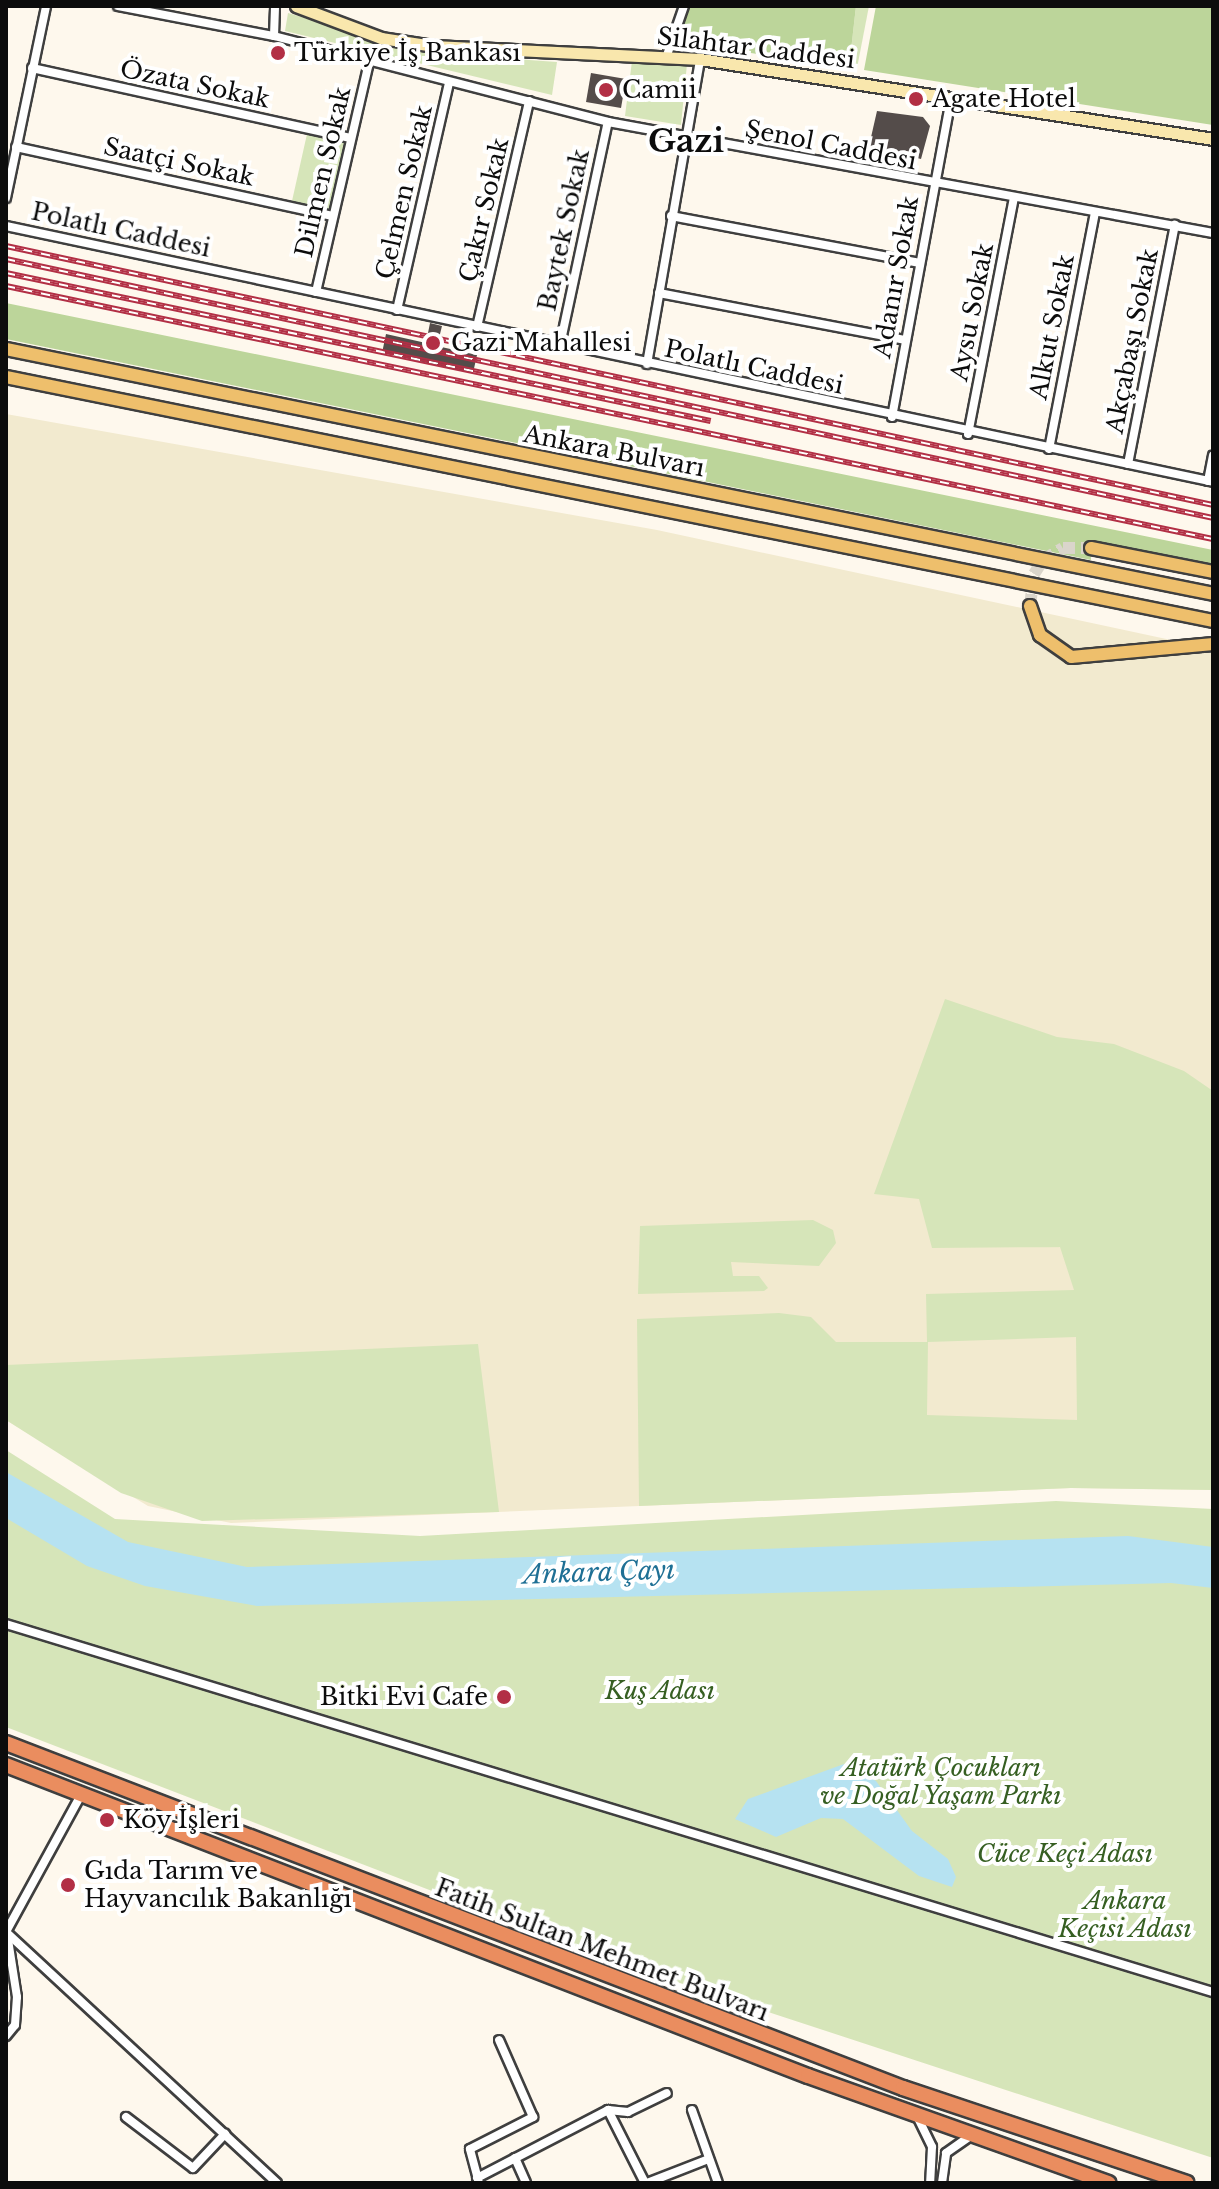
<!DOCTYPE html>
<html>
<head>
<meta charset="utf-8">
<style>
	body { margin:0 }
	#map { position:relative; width:1219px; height:2189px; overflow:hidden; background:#fef8ed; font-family:"Libre Baskerville",serif }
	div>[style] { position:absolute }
	.farmland>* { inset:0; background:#f2eacf }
	.green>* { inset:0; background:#d6e5b9 }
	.forest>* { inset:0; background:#bcd59a }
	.water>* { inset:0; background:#b6e2f1 }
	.building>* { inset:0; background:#544c4a }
	.primary-tunnel>* { height:12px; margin-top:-6px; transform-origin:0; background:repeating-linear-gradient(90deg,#dad5cb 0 12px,transparent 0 18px) }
	.roads { filter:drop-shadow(2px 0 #3f3f3f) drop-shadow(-2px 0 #3f3f3f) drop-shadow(0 2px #3f3f3f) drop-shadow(0 -2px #3f3f3f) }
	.street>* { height:8px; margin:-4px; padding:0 4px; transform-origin:4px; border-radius:4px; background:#fff }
	.secondary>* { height:11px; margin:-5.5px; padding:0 5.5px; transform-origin:5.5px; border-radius:5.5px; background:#f9e7ad }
	.primary>* { height:12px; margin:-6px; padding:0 6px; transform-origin:6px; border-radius:6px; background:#eebf6c }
	.highway>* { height:14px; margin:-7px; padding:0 7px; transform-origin:7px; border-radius:7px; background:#ea8d5f }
	.rail>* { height:6px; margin-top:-3px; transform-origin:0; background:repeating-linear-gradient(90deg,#fff 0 9px,#b22f45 0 18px); box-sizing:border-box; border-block:2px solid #b22f45 }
	.dots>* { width:22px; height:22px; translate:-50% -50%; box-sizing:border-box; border:4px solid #fff; border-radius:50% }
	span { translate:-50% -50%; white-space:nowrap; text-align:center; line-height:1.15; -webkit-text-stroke:8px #fff; paint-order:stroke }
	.street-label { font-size:24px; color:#0c0c0c }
	.poi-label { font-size:24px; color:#0c0c0c }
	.left { translate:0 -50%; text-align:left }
	.right { translate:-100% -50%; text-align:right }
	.park-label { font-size:24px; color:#365f22; font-style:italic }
	.water-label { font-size:26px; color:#1f7095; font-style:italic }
	.district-label { font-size:32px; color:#0c0c0c; font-weight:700 }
	.frame { position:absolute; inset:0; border:8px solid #0c0c0c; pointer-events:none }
</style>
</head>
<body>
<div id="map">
	<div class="farmland">
		<div style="clip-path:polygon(6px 414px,657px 530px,1213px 649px,1213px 1490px,1071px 1488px,231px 1523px,148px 1506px,6px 1420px)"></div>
	</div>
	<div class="green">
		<div style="clip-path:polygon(856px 6px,869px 6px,857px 68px,849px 68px)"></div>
		<div style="clip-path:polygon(288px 13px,420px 52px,557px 62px,552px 95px,285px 31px)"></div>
		<div style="clip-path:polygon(632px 61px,687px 64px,681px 125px,625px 116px)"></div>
		<div style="clip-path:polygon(307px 134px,346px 143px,331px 209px,292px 201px)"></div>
		<div style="clip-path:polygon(evenodd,945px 999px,1057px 1037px,1114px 1044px,1184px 1071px,1213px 1091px,1213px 1490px,1071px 1488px,639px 1506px,637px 1319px,779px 1313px,811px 1317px,836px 1342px,927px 1342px,926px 1294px,1074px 1290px,1060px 1247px,932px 1248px,919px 1199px,874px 1194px,945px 999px,1076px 1337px,1077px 1420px,927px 1415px,928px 1342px,1076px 1337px)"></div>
		<div style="clip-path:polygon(813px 1220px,833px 1230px,836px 1243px,819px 1266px,731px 1262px,733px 1276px,759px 1276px,768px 1288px,764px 1291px,638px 1294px,640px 1226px)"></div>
		<div style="clip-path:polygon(478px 1344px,499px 1512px,202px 1521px,121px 1493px,6px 1420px,6px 1365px)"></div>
		<div style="clip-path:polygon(6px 1450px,115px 1519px,420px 1536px,1056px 1501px,1213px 1509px,1213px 2158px,619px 1963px,6px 1727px)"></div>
	</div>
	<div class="forest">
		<div style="clip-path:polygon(684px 6px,856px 6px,849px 68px,672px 41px)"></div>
		<div style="clip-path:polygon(876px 6px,1213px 6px,1213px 125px,864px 70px)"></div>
		<div style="clip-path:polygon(6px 303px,1213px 550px,1213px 564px,1090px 541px,1091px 560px,6px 339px)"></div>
	</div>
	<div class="water">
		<div style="clip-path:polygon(6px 1472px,128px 1542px,247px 1567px,1128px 1536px,1213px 1547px,1213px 1588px,1171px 1583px,257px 1606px,145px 1586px,87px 1566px,6px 1518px)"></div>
		<div style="clip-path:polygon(844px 1764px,876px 1781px,912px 1831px,948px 1859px,956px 1877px,952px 1887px,919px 1876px,843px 1819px,821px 1818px,776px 1837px,735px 1819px,748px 1799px)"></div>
	</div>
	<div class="building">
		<div style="clip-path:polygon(591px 73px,626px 79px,621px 108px,586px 102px)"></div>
		<div style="clip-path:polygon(877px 111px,923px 117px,930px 126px,921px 159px,869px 146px)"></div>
		<div style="clip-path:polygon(430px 323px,442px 326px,437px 346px,477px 355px,473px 373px,382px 353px,386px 334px,426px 343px)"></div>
	</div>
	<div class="primary-tunnel">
		<div style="left:1030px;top:606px;width:32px;rotate:-83deg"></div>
		<div style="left:1034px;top:574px;width:17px;rotate:-57deg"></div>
		<div style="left:1043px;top:560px;width:23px;rotate:-31deg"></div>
		<div style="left:1063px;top:548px;width:28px"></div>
	</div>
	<div class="roads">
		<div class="street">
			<div style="left:118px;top:6px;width:159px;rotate:10.9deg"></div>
			<div style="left:274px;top:36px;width:345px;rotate:14.4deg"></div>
			<div style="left:608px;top:122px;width:615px;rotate:10.4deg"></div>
			<div style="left:274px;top:36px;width:30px;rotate:-88deg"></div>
			<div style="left:666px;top:58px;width:55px;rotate:-70.9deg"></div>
			<div style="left:32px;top:68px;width:326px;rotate:12.4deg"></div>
			<div style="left:16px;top:147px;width:324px;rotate:12.3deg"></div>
			<div style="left:6px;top:198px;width:196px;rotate:-78.2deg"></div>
			<div style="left:671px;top:216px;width:252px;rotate:10.7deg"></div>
			<div style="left:6px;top:226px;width:1234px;rotate:11.97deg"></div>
			<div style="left:316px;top:292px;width:236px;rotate:-77deg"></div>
			<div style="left:659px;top:293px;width:250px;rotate:10.8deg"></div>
			<div style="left:397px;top:310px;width:233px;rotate:-77.1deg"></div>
			<div style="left:477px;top:327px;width:232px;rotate:-77deg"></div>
			<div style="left:560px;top:345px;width:228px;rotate:-77.9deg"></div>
			<div style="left:647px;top:364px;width:310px;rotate:-80.1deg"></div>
			<div style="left:892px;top:417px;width:324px;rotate:-79.5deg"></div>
			<div style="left:968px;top:434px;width:240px;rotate:-79deg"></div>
			<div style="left:1049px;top:449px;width:241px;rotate:-79deg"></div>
			<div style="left:1128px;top:464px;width:244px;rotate:-78.9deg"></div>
			<div style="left:1208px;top:481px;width:26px;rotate:-79deg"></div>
			<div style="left:6px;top:1624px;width:1262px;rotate:16.96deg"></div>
			<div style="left:82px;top:1793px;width:158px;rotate:118.7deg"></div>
			<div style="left:6px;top:1932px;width:369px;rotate:42.8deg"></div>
			<div style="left:6px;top:2036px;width:14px;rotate:-51deg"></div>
			<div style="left:15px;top:2025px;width:28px;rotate:-86deg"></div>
			<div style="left:17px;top:1997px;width:65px;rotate:-98.9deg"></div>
			<div style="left:608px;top:2110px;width:20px;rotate:6deg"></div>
			<div style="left:628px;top:2112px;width:43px;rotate:-26deg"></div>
			<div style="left:692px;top:2110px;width:77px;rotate:70.4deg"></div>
			<div style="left:126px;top:2117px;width:84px;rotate:37.3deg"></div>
			<div style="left:193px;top:2168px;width:47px;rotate:-46.7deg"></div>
			<div style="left:918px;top:2118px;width:32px;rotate:64deg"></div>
			<div style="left:932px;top:2147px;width:36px;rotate:93deg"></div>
			<div style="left:515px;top:2158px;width:27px;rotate:66deg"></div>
			<div style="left:477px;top:2178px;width:148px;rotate:-27.4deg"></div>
			<div style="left:608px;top:2110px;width:82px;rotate:63.1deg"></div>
			<div style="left:479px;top:2183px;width:35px;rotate:-105deg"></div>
			<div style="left:470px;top:2149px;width:71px;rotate:-26.9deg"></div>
			<div style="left:533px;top:2117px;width:84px;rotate:-113.8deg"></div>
			<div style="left:647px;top:2183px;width:63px;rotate:-21.3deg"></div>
			<div style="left:942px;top:2183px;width:30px;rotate:-82deg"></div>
			<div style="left:946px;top:2153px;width:29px;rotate:-35deg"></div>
		</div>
		<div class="secondary">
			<div style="left:296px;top:6px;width:91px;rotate:20.6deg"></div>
			<div style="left:381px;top:38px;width:54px;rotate:8.6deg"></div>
			<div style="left:434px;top:46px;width:266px;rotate:2.8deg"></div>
			<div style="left:700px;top:59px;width:519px;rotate:8.86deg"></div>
		</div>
		<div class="primary">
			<div style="left:6px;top:349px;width:1232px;rotate:11.47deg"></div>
			<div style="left:6px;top:377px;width:1231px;rotate:11.43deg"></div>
			<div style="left:1091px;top:548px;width:124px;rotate:11.1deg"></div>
			<div style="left:1030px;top:606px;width:31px;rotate:71deg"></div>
			<div style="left:1040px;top:635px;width:38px;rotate:35deg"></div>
			<div style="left:1071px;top:657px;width:143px;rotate:-5.2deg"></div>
		</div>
		<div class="highway">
			<div style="left:6px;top:1743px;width:961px;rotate:21.04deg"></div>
			<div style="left:903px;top:2088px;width:299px;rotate:18.5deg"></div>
			<div style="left:6px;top:1765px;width:860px;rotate:21.2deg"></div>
			<div style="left:808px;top:2076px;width:319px;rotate:19.6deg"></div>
		</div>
	</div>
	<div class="rail">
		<div style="left:6px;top:246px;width:1234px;rotate:12.11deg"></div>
		<div style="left:6px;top:259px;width:1234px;rotate:12.11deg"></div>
		<div style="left:6px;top:273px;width:720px;rotate:11.86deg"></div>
		<div style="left:6px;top:286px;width:1233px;rotate:11.84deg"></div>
	</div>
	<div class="dots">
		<div style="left:278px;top:53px;background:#b22f45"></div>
		<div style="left:606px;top:90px;background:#b22f45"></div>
		<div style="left:916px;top:99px;background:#b22f45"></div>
		<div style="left:433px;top:343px;background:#b22f45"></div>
		<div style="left:504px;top:1697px;background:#b22f45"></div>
		<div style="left:107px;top:1820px;background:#b22f45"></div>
		<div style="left:68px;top:1885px;background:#b22f45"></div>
	</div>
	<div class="street-label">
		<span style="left:756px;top:48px;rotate:7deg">Silahtar Caddesi</span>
		<span style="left:195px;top:84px;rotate:12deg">Özata Sokak</span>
		<span style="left:831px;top:145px;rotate:11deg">Şenol Caddesi</span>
		<span style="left:179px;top:162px;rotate:12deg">Saatçi Sokak</span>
		<span style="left:323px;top:172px;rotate:-77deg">Dilmen Sokak</span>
		<span style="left:404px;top:192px;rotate:-77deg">Çelmen Sokak</span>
		<span style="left:484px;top:210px;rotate:-77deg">Çakır Sokak</span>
		<span style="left:121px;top:230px;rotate:12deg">Polatlı Caddesi</span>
		<span style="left:564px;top:230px;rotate:-78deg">Baytek Sokak</span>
		<span style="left:896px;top:277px;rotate:-80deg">Adanır Sokak</span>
		<span style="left:972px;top:312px;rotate:-79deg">Aysu Sokak</span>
		<span style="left:1052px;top:327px;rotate:-79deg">Alkut Sokak</span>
		<span style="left:1132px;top:341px;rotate:-79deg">Akçabaşı Sokak</span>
		<span style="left:754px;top:367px;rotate:12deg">Polatlı Caddesi</span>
		<span style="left:614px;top:451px;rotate:11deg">Ankara Bulvarı</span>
		<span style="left:602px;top:1950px;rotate:21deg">Fatih Sultan Mehmet Bulvarı</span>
	</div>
	<div class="poi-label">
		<span class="left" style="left:294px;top:53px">Türkiye İş Bankası</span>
		<span class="left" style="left:622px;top:90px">Camii</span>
		<span class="left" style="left:932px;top:99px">Agate Hotel</span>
		<span class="left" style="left:451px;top:343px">Gazi Mahallesi</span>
		<span class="right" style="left:488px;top:1697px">Bitki Evi Cafe</span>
		<span class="left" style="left:123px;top:1820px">Köy İşleri</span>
		<span class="left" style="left:84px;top:1885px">Gıda Tarım ve<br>Hayvancılık Bakanlığı</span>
	</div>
	<div class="park-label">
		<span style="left:660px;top:1691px">Kuş Adası</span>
		<span style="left:941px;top:1782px">Atatürk Çocukları<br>ve Doğal Yaşam Parkı</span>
		<span style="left:1065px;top:1854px">Cüce Keçi Adası</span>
		<span style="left:1125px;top:1915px">Ankara<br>Keçisi Adası</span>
	</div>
	<div class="water-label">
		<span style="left:599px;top:1573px;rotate:-2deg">Ankara Çayı</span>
	</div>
	<div class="district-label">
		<span style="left:686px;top:141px">Gazi</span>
	</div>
	<div class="frame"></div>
</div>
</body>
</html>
